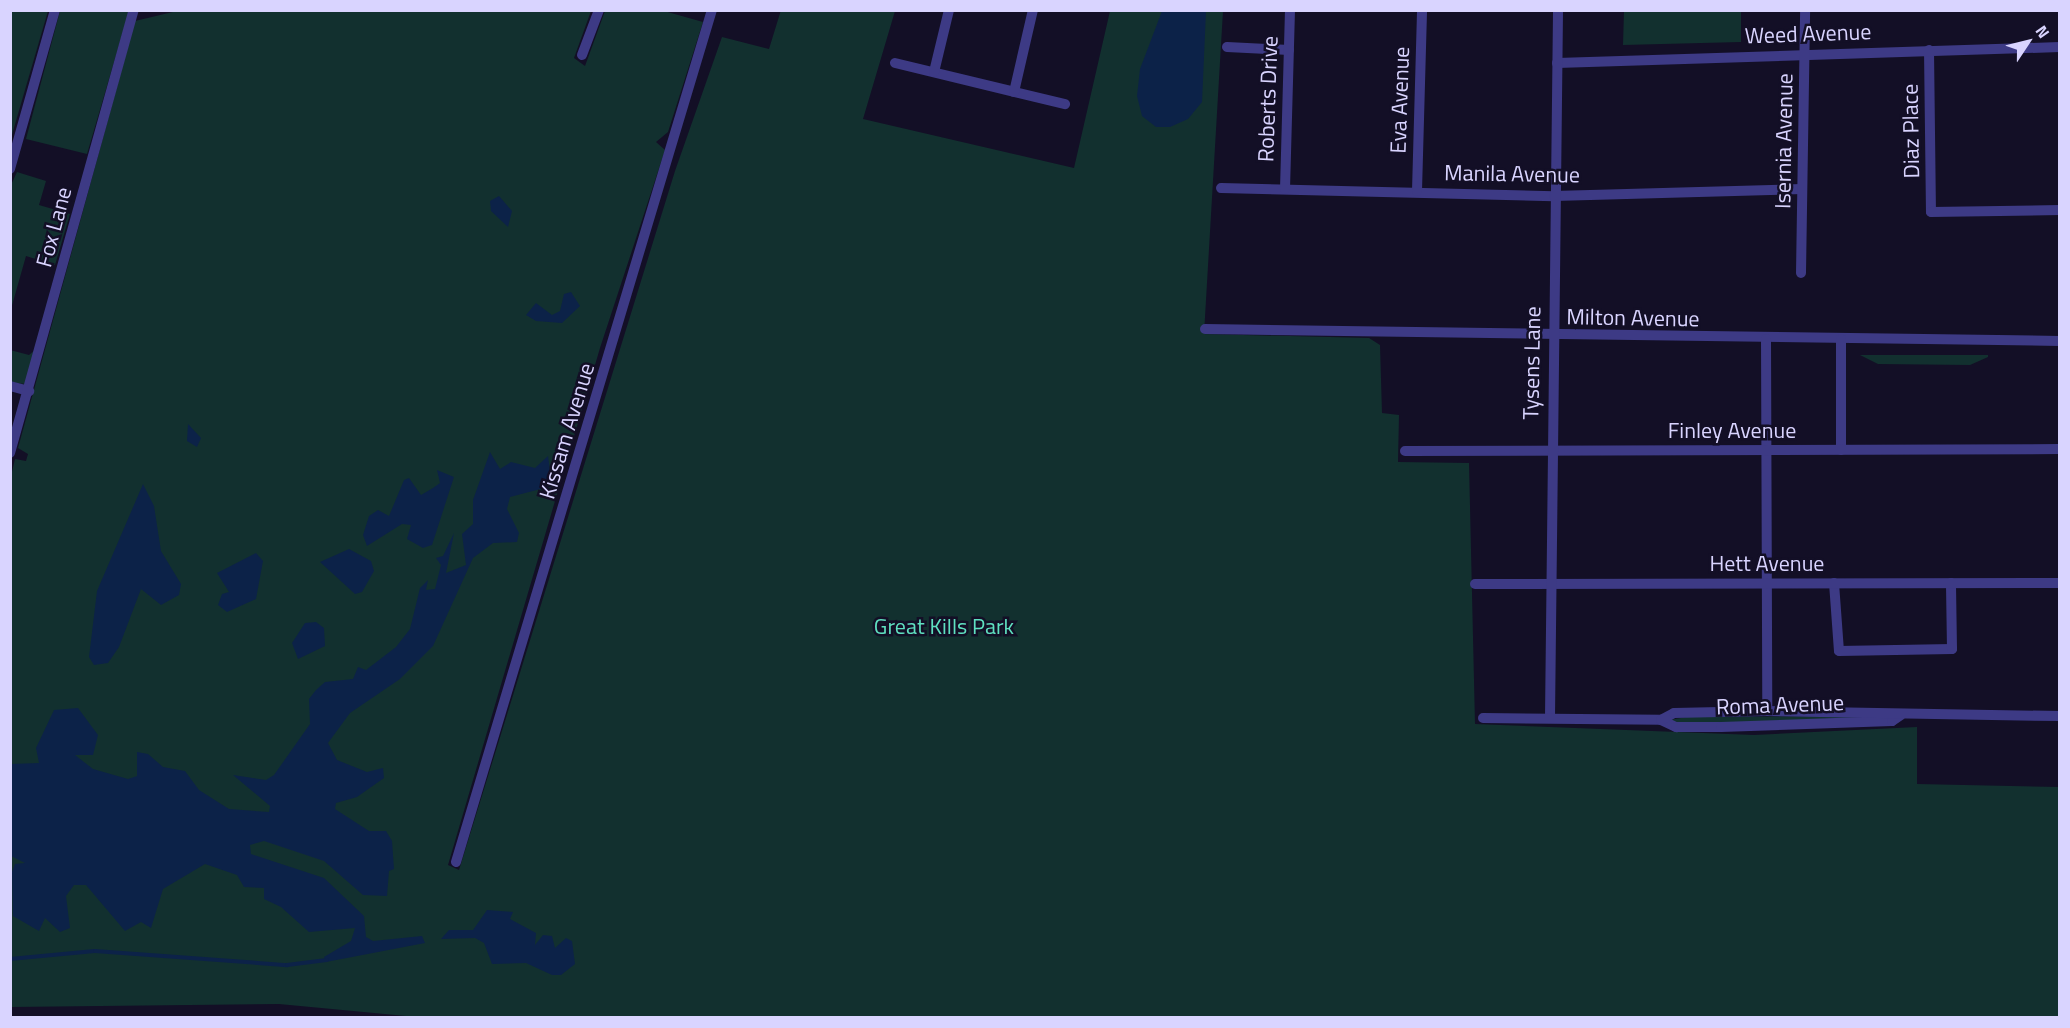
<!DOCTYPE html>
<html>
<head>
<meta charset="utf-8">
<style>
	body { margin:0 }
	#map { position:relative; width:2070px; height:1028px; overflow:hidden; background:#130f26; font-family:"Titillium Web",sans-serif }
	div>[style] { position:absolute }
	.green>* { inset:0; background:#12302f }
	.water>* { inset:0; background:#0c2248 }
	.stream>* { height:4px; margin:-2px; padding:0 2px; transform-origin:2px; border-radius:2px; background:#0c2248 }
	.street>* { height:10px; margin:-5px; padding:0 5px; transform-origin:5px; border-radius:5px; background:#3d3a85 }
	span { translate:-50% -50%; white-space:nowrap; text-align:center; line-height:1.15; -webkit-text-stroke:5px #130f26; paint-order:stroke }
	.street-label { font-size:22px; color:#d9d4ff }
	.park-label { font-size:22px; color:#5fe0c0 }
	.frame { position:absolute; inset:0; border:12px solid #d9d4ff; pointer-events:none }
	.north { position:absolute; left:1998px; top:12px; width:60px; height:60px; -webkit-text-stroke:4px #130f26; paint-order:stroke; rotate:55deg; font-size:16px; font-weight:700; line-height:24px; text-align:center; color:#d9d4ff }
	.north::after { content:''; display:block; margin:auto; width:21px; height:27px; background:#d9d4ff; clip-path:polygon(50% 0,100% 100%,50% 72%,0 100%) }
</style>
</head>
<body>
<div id="map">
	<div class="green">
		<div style="clip-path:polygon(781px 10px,895px 11px,863px 119px,1074px 168px,1110px 11px,1223px 11px,1204px 334px,1369px 338px,1380px 345px,1382px 413px,1399px 415px,1398px 462px,1469px 463px,1475px 724px,1754px 735px,1917px 727px,1917px 784px,2059px 787px,2059px 1017px,427px 1018px,279px 1004px,11px 1007px,11px 476px,15px 459px,26px 461px,28px 454px,18px 448px,135px 21px,177px 11px,591px 11px,574px 58px,585px 66px,605px 11px,664px 11px,703px 22px,668px 132px,656px 142px,665px 150px,600px 348px,448px 865px,459px 870px,675px 171px,722px 37px,769px 49px)"></div>
		<div style="clip-path:polygon(11px 11px,48px 11px,11px 138px)"></div>
		<div style="clip-path:polygon(60px 11px,129px 11px,87px 154px,26px 139px)"></div>
		<div style="clip-path:polygon(1624px 11px,1741px 11px,1741px 42px,1623px 45px)"></div>
		<div style="clip-path:polygon(17px 172px,46px 181px,39px 205px,70px 214px,55px 265px,26px 256px,11px 309px,10px 187px)"></div>
		<div style="clip-path:polygon(36px 349px,25px 384px,11px 382px,10px 350px,29px 355px)"></div>
		<div style="clip-path:polygon(1860px 355px,1988px 355px,1988px 357px,1970px 365px,1878px 364px)"></div>
		<div style="clip-path:polygon(1892px 716px,1689px 725px,1669px 720px,1687px 717px)"></div>
	</div>
	<div class="water">
		<div style="clip-path:polygon(1162px 11px,1206px 11px,1202px 102px,1188px 119px,1170px 127px,1156px 127px,1142px 116px,1137px 96px,1140px 69px)"></div>
		<div style="clip-path:polygon(499px 196px,512px 211px,508px 227px,491px 211px,490px 201px)"></div>
		<div style="clip-path:polygon(571px 292px,580px 306px,562px 323px,536px 321px,526px 315px,536px 303px,552px 315px,560px 311px,564px 294px)"></div>
		<div style="clip-path:polygon(188px 424px,201px 438px,197px 447px,187px 441px)"></div>
		<div style="clip-path:polygon(490px 452px,500px 469px,511px 462px,535px 468px,548px 456px,552px 486px,510px 497px,507px 509px,519px 533px,517px 542px,493px 543px,473px 558px,433px 646px,400px 679px,350px 713px,328px 743px,337px 760px,367px 772px,383px 768px,384px 778px,357px 797px,336px 803px,335px 809px,369px 831px,386px 831px,392px 841px,394px 869px,389px 871px,387px 896px,363px 895px,324px 861px,264px 841px,250px 845px,251px 854px,324px 878px,364px 916px,366px 937px,373px 941px,422px 936px,425px 943px,326px 962px,324px 957px,351px 941px,355px 928px,309px 932px,281px 907px,264px 899px,264px 888px,244px 887px,237px 875px,205px 864px,163px 889px,151px 928px,141px 922px,125px 931px,86px 885px,74px 885px,66px 896px,70px 928px,60px 932px,45px 918px,39px 931px,13px 916px,12px 872px,15px 864px,25px 863px,11px 856px,11px 764px,39px 763px,36px 748px,54px 710px,78px 708px,98px 735px,93px 755px,75px 755px,93px 769px,128px 779px,137px 776px,137px 752px,148px 754px,163px 767px,185px 771px,199px 790px,229px 809px,269px 812px,270px 806px,233px 775px,266px 780px,274px 775px,310px 724px,309px 699px,316px 690px,325px 682px,353px 679px,358px 667px,366px 670px,396px 647px,410px 629px,420px 588px,428px 580px,426px 590px,435px 589px,441px 565px,436px 558px,443px 556px,454px 533px,446px 573px,466px 565px,462px 534px,473px 524px,473px 500px)"></div>
		<div style="clip-path:polygon(437px 470px,454px 477px,432px 545px,423px 548px,407px 539px,411px 525px,402px 524px,367px 546px,363px 535px,369px 516px,378px 510px,389px 516px,404px 480px,409px 478px,421px 495px,433px 488px,440px 483px)"></div>
		<div style="clip-path:polygon(143px 484px,154px 506px,161px 551px,181px 584px,179px 595px,161px 605px,141px 589px,119px 647px,108px 663px,94px 665px,89px 657px,97px 591px)"></div>
		<div style="clip-path:polygon(349px 549px,371px 561px,374px 571px,362px 592px,355px 594px,320px 562px)"></div>
		<div style="clip-path:polygon(256px 553px,263px 561px,256px 599px,227px 612px,218px 605px,222px 594px,229px 592px,217px 573px)"></div>
		<div style="clip-path:polygon(316px 622px,324px 628px,325px 646px,298px 659px,292px 643px,305px 623px)"></div>
		<div style="clip-path:polygon(487px 910px,513px 912px,510px 919px,536px 933px,535px 945px,543px 935px,552px 936px,555px 948px,566px 938px,572px 941px,575px 964px,561px 975px,552px 975px,526px 963px,492px 964px,484px 943px,475px 938px,441px 939px,449px 930px,473px 930px)"></div>
	</div>
	<div class="stream">
		<div style="left:10px;top:959px;width:85px;rotate:-5.4deg"></div>
		<div style="left:95px;top:951px;width:193px;rotate:4.2deg"></div>
		<div style="left:287px;top:965px;width:40px;rotate:-7.1deg"></div>
	</div>
	<div class="street">
		<div style="left:1227px;top:47px;width:62px;rotate:2.8deg"></div>
		<div style="left:1929px;top:50px;width:162px;rotate:89.3deg"></div>
		<div style="left:1931px;top:212px;width:129px;rotate:-0.9deg"></div>
		<div style="left:582px;top:55px;width:48px;rotate:-69.3deg"></div>
		<div style="left:895px;top:63px;width:175px;rotate:13.6deg"></div>
		<div style="left:1557px;top:63px;width:503px;rotate:-1.82deg"></div>
		<div style="left:934px;top:72px;width:64px;rotate:-76.4deg"></div>
		<div style="left:1014px;top:92px;width:84px;rotate:-77deg"></div>
		<div style="left:10px;top:169px;width:165px;rotate:-74.2deg"></div>
		<div style="left:1221px;top:188px;width:333px;rotate:1.4deg"></div>
		<div style="left:1554px;top:196px;width:248px;rotate:-1.6deg"></div>
		<div style="left:1285px;top:189px;width:179px;rotate:-88.4deg"></div>
		<div style="left:1417px;top:191px;width:181px;rotate:-88.4deg"></div>
		<div style="left:1801px;top:273px;width:263px;rotate:-89.1deg"></div>
		<div style="left:1205px;top:329px;width:855px;rotate:0.8deg"></div>
		<div style="left:1766px;top:339px;width:372px;rotate:89.8deg"></div>
		<div style="left:10px;top:386px;width:20px;rotate:15deg"></div>
		<div style="left:1841px;top:450px;width:111px;rotate:-90deg"></div>
		<div style="left:1405px;top:451px;width:655px;rotate:-0.17deg"></div>
		<div style="left:10px;top:453px;width:460px;rotate:-74.4deg"></div>
		<div style="left:1834px;top:583px;width:68px;rotate:85.8deg"></div>
		<div style="left:1839px;top:651px;width:113px;rotate:-1deg"></div>
		<div style="left:1952px;top:649px;width:66px;rotate:-90.9deg"></div>
		<div style="left:1475px;top:584px;width:585px;rotate:-0.1deg"></div>
		<div style="left:1550px;top:717px;width:707px;rotate:-89.35deg"></div>
		<div style="left:1483px;top:718px;width:178px;rotate:0.6deg"></div>
		<div style="left:1661px;top:720px;width:17px;rotate:25deg"></div>
		<div style="left:1676px;top:727px;width:45px"></div>
		<div style="left:1721px;top:727px;width:171px;rotate:-2deg"></div>
		<div style="left:1892px;top:721px;width:11px;rotate:-34deg"></div>
		<div style="left:1661px;top:720px;width:15px;rotate:-28deg"></div>
		<div style="left:1674px;top:713px;width:93px;rotate:-1.2deg"></div>
		<div style="left:1767px;top:711px;width:293px;rotate:1deg"></div>
		<div style="left:456px;top:862px;width:890px;rotate:-73.28deg"></div>
	</div>
	<div class="street-label">
		<span style="left:1808px;top:34px;rotate:-2deg">Weed Avenue</span>
		<span style="left:1268px;top:99px;rotate:-88deg">Roberts Drive</span>
		<span style="left:1400px;top:100px;rotate:-88deg">Eva Avenue</span>
		<span style="left:1911px;top:131px;rotate:-91deg">Diaz Place</span>
		<span style="left:1784px;top:141px;rotate:-89deg">Isernia Avenue</span>
		<span style="left:1512px;top:174px;rotate:1deg">Manila Avenue</span>
		<span style="left:54px;top:227px;rotate:-75deg">Fox Lane</span>
		<span style="left:1633px;top:318px;rotate:1deg">Milton Avenue</span>
		<span style="left:1532px;top:363px;rotate:-89deg">Tysens Lane</span>
		<span style="left:567px;top:431px;rotate:-73deg">Kissam Avenue</span>
		<span style="left:1732px;top:431px">Finley Avenue</span>
		<span style="left:1767px;top:564px">Hett Avenue</span>
		<span style="left:1780px;top:705px;rotate:-2deg">Roma Avenue</span>
	</div>
	<div class="park-label">
		<span style="left:944px;top:627px">Great Kills Park</span>
	</div>
	<div class="frame"></div>
	<div class="north">N</div>
</div>
</body>
</html>
